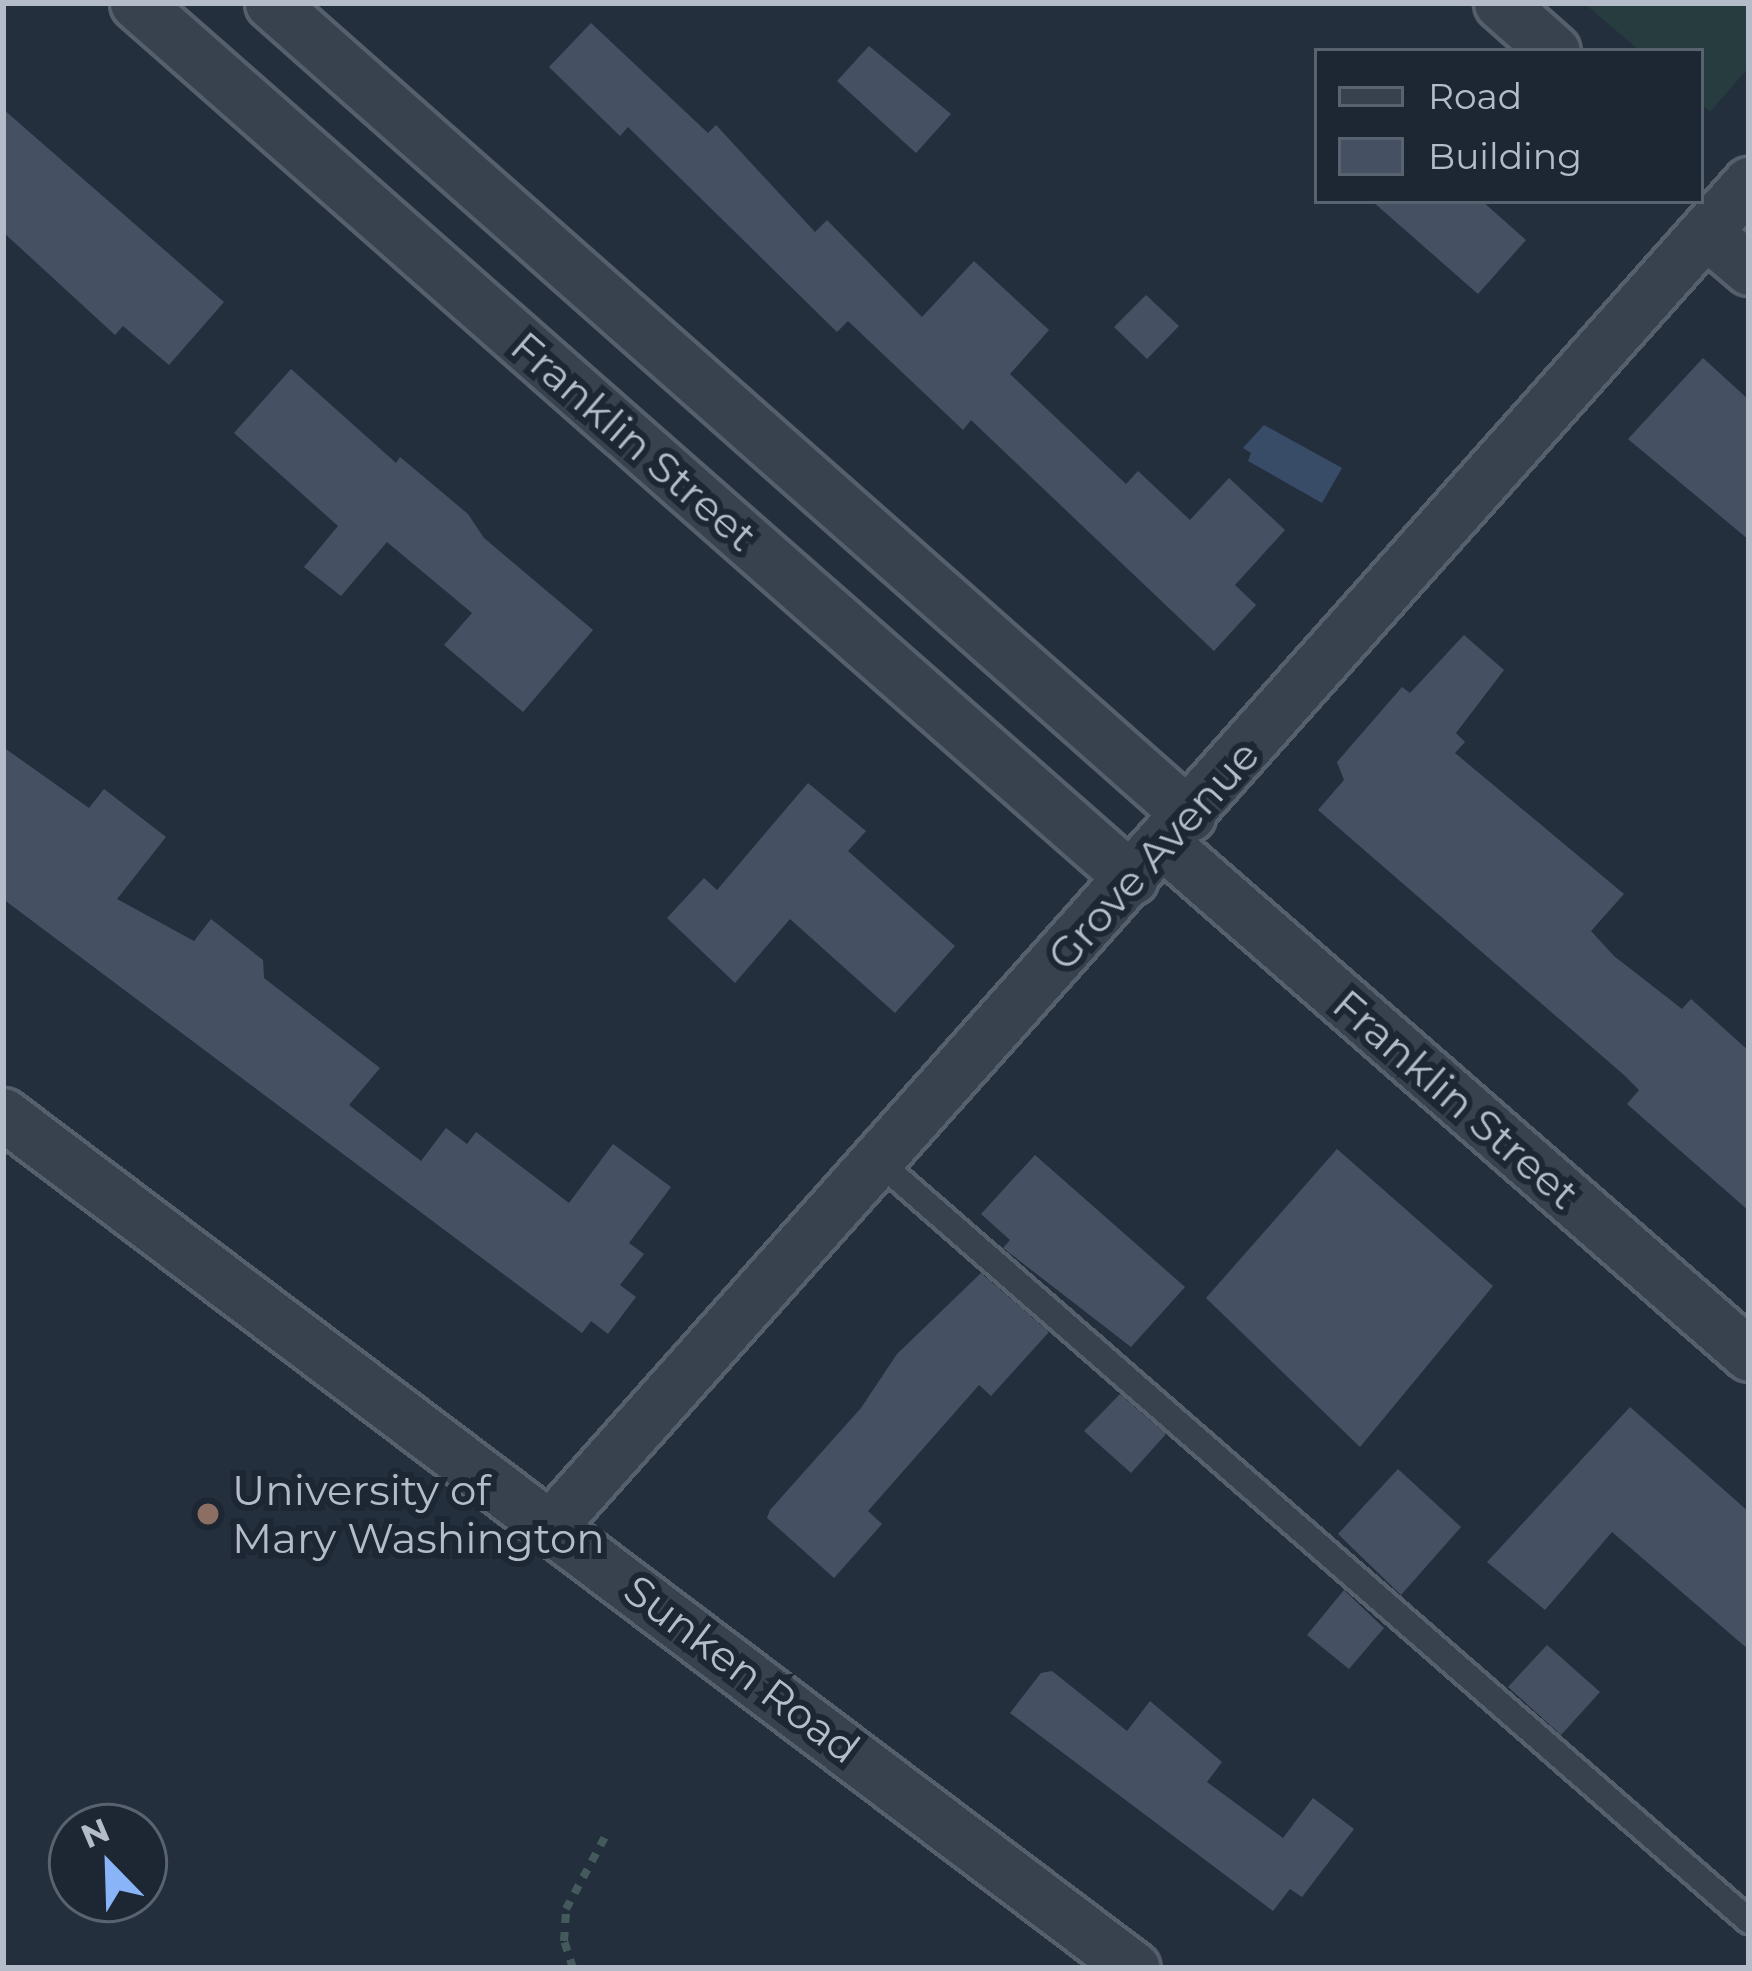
<!DOCTYPE html>
<html>
<head>
<meta charset="utf-8">
<style>
	body { margin:0 }
	#map { position:relative; width:1752px; height:1971px; overflow:hidden; background:#242f3e; font-family:Montserrat,sans-serif }
	div>[style] { position:absolute }
	.green>* { inset:0; background:#263c3f }
	.water>* { inset:0; background:#394c67 }
	.building>* { inset:0; background:#455162 }
	.path>* { height:8px; margin-top:-4px; transform-origin:0; background:repeating-linear-gradient(90deg,#44595c 0 9px,transparent 0 18px) }
	.roads { filter:drop-shadow(3px 0 #565f6c) drop-shadow(-3px 0 #565f6c) drop-shadow(0 3px #565f6c) drop-shadow(0 -3px #565f6c) }
	.lane>* { height:24px; margin:-12px; padding:0 12px; transform-origin:12px; border-radius:12px; background:#38414e }
	.street>* { height:51px; margin:-25.5px; padding:0 25.5px; transform-origin:25.5px; border-radius:25.5px; background:#38414e }
	.dots>* { width:33px; height:33px; translate:-50% -50%; box-sizing:border-box; border:6px solid #1d2633; border-radius:50% }
	span { translate:-50% -50%; white-space:nowrap; text-align:center; line-height:1.15; -webkit-text-stroke:12px #1d2633; paint-order:stroke }
	.street-label { font-size:42px; color:#b4bcc9 }
	.poi-label { font-size:42px; color:#b4bcc9 }
	.left { translate:0 -50%; text-align:left }
	.frame { position:absolute; inset:0; border:6px solid #b4bcc9; pointer-events:none }
	.legend { position:absolute; left:1314px; top:48px; width:390px; height:156px; box-sizing:border-box; background:#1d2633; border:3px solid #59626f; margin:0; padding:15px 21px; list-style:none; font-size:36px; color:#b4bcc9 }
	.legend li { display:flex; align-items:center; gap:24px; height:60px }
	.legend b { width:60px; border:3px solid #59626f }
	.north { position:absolute; left:48px; top:1803px; width:120px; height:120px; box-sizing:border-box; background:#1d2633; border:3px solid #59626f; border-radius:50%; rotate:337deg; font-size:33px; font-weight:700; line-height:48px; text-align:center; color:#b4bcc9 }
	.north::after { content:''; display:block; margin:auto; width:42px; height:54px; background:#8ab4f8; clip-path:polygon(50% 0,100% 100%,50% 72%,0 100%) }
</style>
</head>
<body>
<div id="map">
	<div class="green">
		<div style="clip-path:polygon(1584px 3px,1749px 3px,1749px 67px,1710px 112px,1701px 104px,1701px 51px,1640px 51px)"></div>
	</div>
	<div class="water">
		<div style="clip-path:polygon(1264px 425px,1342px 468px,1322px 503px,1248px 461px,1251px 453px,1243px 448px)"></div>
	</div>
	<div class="building">
		<div style="clip-path:polygon(591px 23px,708px 133px,716px 125px,815px 232px,827px 220px,922px 317px,974px 261px,1049px 330px,1010px 374px,1126px 484px,1138px 471px,1190px 520px,1229px 478px,1285px 530px,1235px 585px,1256px 605px,1214px 651px,971px 420px,963px 430px,848px 321px,837px 332px,628px 127px,620px 136px,549px 67px)"></div>
		<div style="clip-path:polygon(869px 46px,951px 114px,916px 153px,837px 81px)"></div>
		<div style="clip-path:polygon(3px 109px,224px 302px,169px 365px,123px 326px,115px 335px,3px 232px)"></div>
		<div style="clip-path:polygon(1372px 201px,1482px 201px,1526px 240px,1478px 294px)"></div>
		<div style="clip-path:polygon(1146px 295px,1179px 326px,1147px 359px,1114px 327px)"></div>
		<div style="clip-path:polygon(1703px 358px,1749px 400px,1749px 540px,1628px 439px)"></div>
		<div style="clip-path:polygon(291px 369px,396px 463px,400px 457px,468px 514px,484px 538px,593px 630px,523px 712px,444px 645px,472px 613px,387px 542px,341px 596px,304px 567px,338px 526px,234px 433px)"></div>
		<div style="clip-path:polygon(1464px 635px,1504px 670px,1456px 733px,1465px 742px,1455px 753px,1624px 894px,1591px 931px,1614px 956px,1682px 1009px,1691px 999px,1749px 1051px,1749px 1211px,1627px 1104px,1639px 1090px,1624px 1075px,1318px 810px,1344px 780px,1337px 762px,1402px 687px,1410px 693px)"></div>
		<div style="clip-path:polygon(3px 747px,89px 808px,104px 789px,166px 837px,117px 899px,194px 941px,211px 919px,263px 960px,264px 978px,380px 1068px,349px 1105px,421px 1161px,446px 1128px,467px 1144px,476px 1132px,569px 1203px,613px 1144px,671px 1187px,629px 1243px,644px 1254px,620px 1285px,636px 1297px,608px 1334px,591px 1321px,582px 1333px,3px 899px)"></div>
		<div style="clip-path:polygon(808px 783px,866px 831px,848px 851px,955px 946px,895px 1013px,790px 919px,735px 983px,667px 918px,704px 878px,717px 890px)"></div>
		<div style="clip-path:polygon(1337px 1149px,1493px 1286px,1360px 1447px,1206px 1298px)"></div>
		<div style="clip-path:polygon(1035px 1155px,1185px 1287px,1131px 1347px,1003px 1248px,1010px 1240px,981px 1214px)"></div>
		<div style="clip-path:polygon(981px 1273px,1049px 1332px,991px 1396px,979px 1385px,868px 1511px,882px 1524px,834px 1578px,767px 1518px,770px 1510px,861px 1408px,897px 1354px)"></div>
		<div style="clip-path:polygon(1120px 1394px,1166px 1434px,1131px 1473px,1084px 1431px)"></div>
		<div style="clip-path:polygon(1630px 1407px,1749px 1512px,1749px 1650px,1612px 1532px,1545px 1610px,1487px 1562px)"></div>
		<div style="clip-path:polygon(1398px 1469px,1461px 1527px,1401px 1595px,1338px 1534px)"></div>
		<div style="clip-path:polygon(1344px 1590px,1384px 1628px,1349px 1669px,1307px 1635px)"></div>
		<div style="clip-path:polygon(1547px 1645px,1600px 1692px,1561px 1735px,1508px 1687px)"></div>
		<div style="clip-path:polygon(1052px 1671px,1127px 1731px,1150px 1701px,1222px 1762px,1207px 1782px,1283px 1838px,1313px 1798px,1354px 1829px,1302px 1897px,1290px 1889px,1273px 1911px,1010px 1713px,1041px 1673px)"></div>
	</div>
	<div class="path">
		<div style="left:573px;top:1968px;width:28px;rotate:-108deg"></div>
		<div style="left:564px;top:1941px;width:32px;rotate:-86deg"></div>
		<div style="left:566px;top:1909px;width:82px;rotate:-61.6deg"></div>
	</div>
	<div class="roads">
		<div class="lane">
			<div style="left:878px;top:1161px;width:1156px;rotate:41.11deg"></div>
		</div>
		<div class="street">
			<div style="left:136px;top:3px;width:1326px;rotate:41.33deg"></div>
			<div style="left:271px;top:3px;width:1226px;rotate:41.49deg"></div>
			<div style="left:1500px;top:3px;width:72px;rotate:41.6deg"></div>
			<div style="left:1708px;top:234px;width:54px;rotate:40.5deg"></div>
			<div style="left:1163px;top:843px;width:778px;rotate:41.14deg"></div>
			<div style="left:3px;top:1114px;width:1417px;rotate:37.06deg"></div>
			<div style="left:552px;top:1524px;width:1798px;rotate:-48.25deg"></div>
		</div>
	</div>
	<div class="dots">
		<div style="left:208px;top:1514px;background:#8d6e63"></div>
	</div>
	<div class="street-label">
		<span style="left:634px;top:441px;rotate:41deg">Franklin Street</span>
		<span style="left:1153px;top:855px;rotate:-48deg">Grove Avenue</span>
		<span style="left:1456px;top:1099px;rotate:41deg">Franklin Street</span>
		<span style="left:742px;top:1669px;rotate:37deg">Sunken Road</span>
	</div>
	<div class="poi-label">
		<span class="left" style="left:232px;top:1514px">University of<br>Mary Washington</span>
	</div>
	<div class="frame"></div>
	<ul class="legend">
	<li><b style="height:15px;background:#38414e"></b>Road</li>
	<li><b style="height:33px;background:#455162"></b>Building</li>
	</ul>
	<div class="north">N</div>
</div>
</body>
</html>
